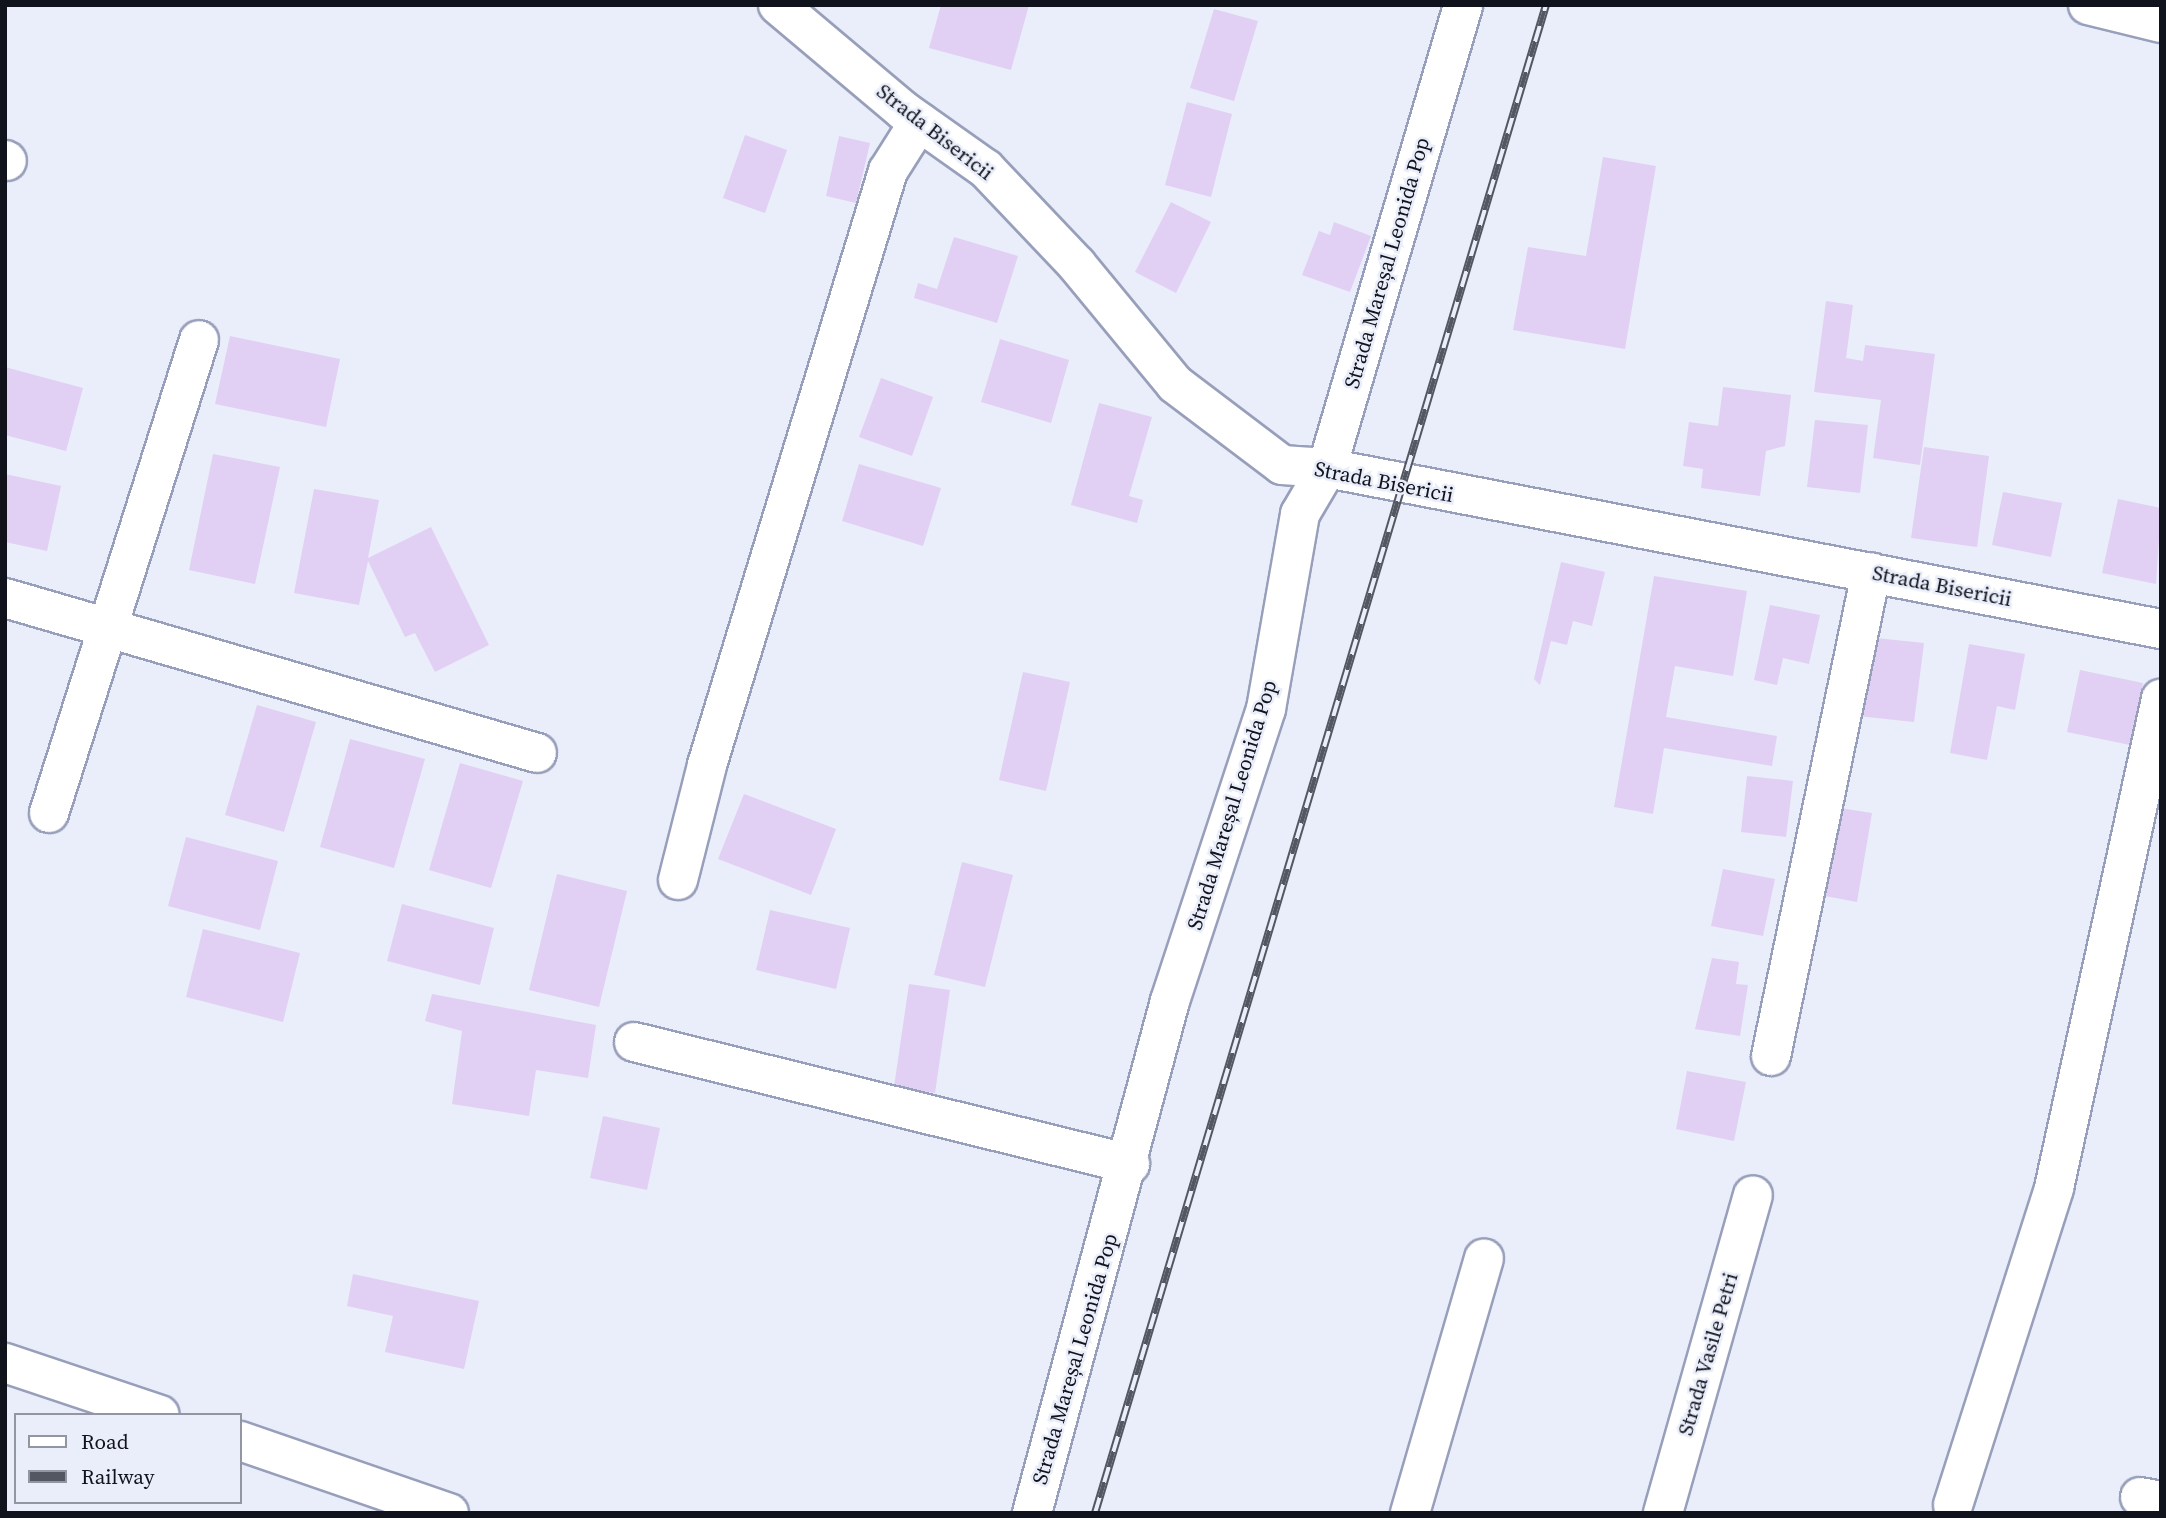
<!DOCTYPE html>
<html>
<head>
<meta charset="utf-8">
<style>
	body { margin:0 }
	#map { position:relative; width:2166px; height:1518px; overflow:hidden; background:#eaeefa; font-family:"Source Serif 4",serif }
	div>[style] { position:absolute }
	.building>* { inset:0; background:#e1d0f3 }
	.roads { filter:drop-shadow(2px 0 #989fba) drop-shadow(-2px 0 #989fba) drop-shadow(0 2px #989fba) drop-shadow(0 -2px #989fba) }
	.minor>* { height:38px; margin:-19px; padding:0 19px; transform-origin:19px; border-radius:19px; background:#fff }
	.rail>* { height:8px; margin-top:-4px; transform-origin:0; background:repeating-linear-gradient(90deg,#eaeefa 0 16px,#535761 0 32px); box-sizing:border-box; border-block:2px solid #535761 }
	span { translate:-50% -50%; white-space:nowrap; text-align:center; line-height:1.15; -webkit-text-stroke:5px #eaeefa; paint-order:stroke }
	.street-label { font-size:21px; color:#10131c }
	.frame { position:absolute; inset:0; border:7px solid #10131c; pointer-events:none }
	.legend { position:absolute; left:14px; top:1413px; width:228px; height:91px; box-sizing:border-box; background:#eaeefa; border:2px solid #9396a1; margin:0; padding:9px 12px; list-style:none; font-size:21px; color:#10131c }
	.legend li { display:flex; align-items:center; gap:14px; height:35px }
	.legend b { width:35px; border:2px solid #9396a1 }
</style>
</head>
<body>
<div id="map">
	<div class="building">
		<div style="clip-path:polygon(941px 5px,1029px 5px,1011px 70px,929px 48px)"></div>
		<div style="clip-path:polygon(1214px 9px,1258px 21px,1234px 101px,1190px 88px)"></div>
		<div style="clip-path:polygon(1187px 102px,1232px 114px,1211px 197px,1165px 185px)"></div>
		<div style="clip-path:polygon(745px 135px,787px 150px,765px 213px,723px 198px)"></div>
		<div style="clip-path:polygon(839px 136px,870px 143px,856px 203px,826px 196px)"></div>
		<div style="clip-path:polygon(1603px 157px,1656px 166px,1625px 349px,1513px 330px,1528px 247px,1586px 256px)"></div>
		<div style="clip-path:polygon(1171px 202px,1211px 222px,1176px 293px,1135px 272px)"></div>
		<div style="clip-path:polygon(1334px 222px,1371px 236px,1350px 292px,1302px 275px,1319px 231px,1330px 235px)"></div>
		<div style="clip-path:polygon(954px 237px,1018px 256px,997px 323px,914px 298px,918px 283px,937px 289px)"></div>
		<div style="clip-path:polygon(1826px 301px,1853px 305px,1846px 358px,1863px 361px,1865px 345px,1935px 354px,1920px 465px,1873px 458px,1881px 400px,1814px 392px)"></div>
		<div style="clip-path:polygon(230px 336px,340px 359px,326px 427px,215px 404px)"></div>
		<div style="clip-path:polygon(1000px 339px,1069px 360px,1051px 423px,981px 402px)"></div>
		<div style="clip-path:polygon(5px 367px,83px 388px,66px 451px,5px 435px)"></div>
		<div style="clip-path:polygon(881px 378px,933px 397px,912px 456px,859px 437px)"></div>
		<div style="clip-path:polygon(1723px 387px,1791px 395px,1785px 446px,1766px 451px,1760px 496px,1701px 488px,1703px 469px,1683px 466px,1689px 422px,1718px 426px)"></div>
		<div style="clip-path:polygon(1099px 403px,1152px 417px,1129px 496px,1143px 500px,1137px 523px,1071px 505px)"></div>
		<div style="clip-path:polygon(1815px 420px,1868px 425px,1860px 493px,1807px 487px)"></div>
		<div style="clip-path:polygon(1924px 447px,1989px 456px,1977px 547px,1911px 538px)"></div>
		<div style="clip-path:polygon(213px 454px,280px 467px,255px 584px,189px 570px)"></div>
		<div style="clip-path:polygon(859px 464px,941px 488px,923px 546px,842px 521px)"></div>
		<div style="clip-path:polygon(5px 474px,61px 486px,47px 551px,5px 542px)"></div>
		<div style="clip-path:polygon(314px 489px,379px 500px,368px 558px,431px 527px,489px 645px,435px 672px,415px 633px,405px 637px,368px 561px,359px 605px,294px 593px)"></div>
		<div style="clip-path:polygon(2003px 492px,2062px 503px,2051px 557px,1992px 545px)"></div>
		<div style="clip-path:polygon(2118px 499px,2161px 508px,2156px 584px,2102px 573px)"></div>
		<div style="clip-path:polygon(1561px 562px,1605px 572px,1592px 626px,1573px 621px,1567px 645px,1551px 641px,1540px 685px,1534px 679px)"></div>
		<div style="clip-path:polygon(1654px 576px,1747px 591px,1733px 676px,1675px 666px,1666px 717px,1777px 736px,1772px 766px,1664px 748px,1653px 814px,1614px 807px)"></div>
		<div style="clip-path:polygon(1770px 605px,1820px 615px,1809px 664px,1783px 658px,1777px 685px,1754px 680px)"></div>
		<div style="clip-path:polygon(1867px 637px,1924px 643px,1914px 722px,1858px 716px)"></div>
		<div style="clip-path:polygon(1969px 644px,2025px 654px,2015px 710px,1997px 706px,1987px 760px,1950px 753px)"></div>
		<div style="clip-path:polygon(2080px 670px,2143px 683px,2130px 745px,2067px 732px)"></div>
		<div style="clip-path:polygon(1023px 672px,1070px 682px,1046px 791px,999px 780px)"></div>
		<div style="clip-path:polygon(257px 705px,316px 722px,284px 832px,225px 815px)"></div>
		<div style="clip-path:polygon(350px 739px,425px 759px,394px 868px,320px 847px)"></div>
		<div style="clip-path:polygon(460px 763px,523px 781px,491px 888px,429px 870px)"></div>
		<div style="clip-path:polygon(1747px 776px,1793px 781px,1786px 837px,1741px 832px)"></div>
		<div style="clip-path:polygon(744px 794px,836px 829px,811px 895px,718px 859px)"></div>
		<div style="clip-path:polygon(1840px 808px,1872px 813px,1857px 902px,1825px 896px)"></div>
		<div style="clip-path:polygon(186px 837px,278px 861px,260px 930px,168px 906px)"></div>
		<div style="clip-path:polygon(962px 862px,1013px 875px,985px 987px,934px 975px)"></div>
		<div style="clip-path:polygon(1723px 869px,1775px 879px,1763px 936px,1711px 926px)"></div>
		<div style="clip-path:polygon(557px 874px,627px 891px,599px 1007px,529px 990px)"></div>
		<div style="clip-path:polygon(402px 904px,494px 928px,480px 985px,387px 961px)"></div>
		<div style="clip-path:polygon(770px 910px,850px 928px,836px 989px,756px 970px)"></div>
		<div style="clip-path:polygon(203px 929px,300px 953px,283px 1022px,186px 997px)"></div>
		<div style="clip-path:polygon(1712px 958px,1739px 962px,1736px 984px,1748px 985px,1740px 1036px,1695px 1029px)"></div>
		<div style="clip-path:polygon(909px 984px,950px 990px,935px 1093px,894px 1087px)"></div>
		<div style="clip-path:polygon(432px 994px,596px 1025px,588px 1078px,536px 1070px,529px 1116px,452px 1104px,462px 1031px,425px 1021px)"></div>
		<div style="clip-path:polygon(1687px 1071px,1746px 1082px,1734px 1141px,1676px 1129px)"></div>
		<div style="clip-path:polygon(603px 1116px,660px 1128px,647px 1190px,590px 1178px)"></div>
		<div style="clip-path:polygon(353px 1274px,479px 1301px,464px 1369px,385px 1352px,393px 1316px,347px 1306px)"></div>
	</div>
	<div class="roads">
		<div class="minor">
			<div style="left:778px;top:5px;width:165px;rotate:40.1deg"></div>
			<div style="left:904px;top:111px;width:100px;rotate:35.3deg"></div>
			<div style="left:986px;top:169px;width:132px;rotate:46.5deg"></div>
			<div style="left:1077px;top:265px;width:154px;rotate:50.5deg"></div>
			<div style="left:1175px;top:384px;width:134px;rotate:37.1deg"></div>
			<div style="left:1282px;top:465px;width:45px;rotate:3.8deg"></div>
			<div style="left:1327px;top:468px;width:849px;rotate:10.93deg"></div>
			<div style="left:2088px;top:5px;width:75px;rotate:13.9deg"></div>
			<div style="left:5px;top:160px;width:2px;rotate:27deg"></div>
			<div style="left:5px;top:598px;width:554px;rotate:16.24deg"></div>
			<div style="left:49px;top:813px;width:496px;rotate:-72.4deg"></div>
			<div style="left:678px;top:880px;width:119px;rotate:-75.8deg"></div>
			<div style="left:707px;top:765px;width:621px;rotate:-73.05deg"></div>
			<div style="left:888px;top:171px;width:58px;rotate:-57.7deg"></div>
			<div style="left:634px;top:1042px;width:511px;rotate:13.82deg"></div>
			<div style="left:1771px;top:1056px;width:494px;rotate:-78.3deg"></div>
			<div style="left:5px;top:1363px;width:163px;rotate:18.5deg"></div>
			<div style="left:240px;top:1441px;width:221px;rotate:19deg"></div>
			<div style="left:2140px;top:1497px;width:21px;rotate:11deg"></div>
			<div style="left:1953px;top:1505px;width:333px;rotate:-72.3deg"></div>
			<div style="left:2054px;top:1188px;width:501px;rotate:-77.66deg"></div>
			<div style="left:1032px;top:1513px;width:530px;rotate:-74.92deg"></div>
			<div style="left:1170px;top:1001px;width:307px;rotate:-71.8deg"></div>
			<div style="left:1266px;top:709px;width:198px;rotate:-80.1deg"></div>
			<div style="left:1300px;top:514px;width:53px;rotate:-59.6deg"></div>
			<div style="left:1327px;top:468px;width:483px;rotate:-73.6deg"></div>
			<div style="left:1410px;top:1513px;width:265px;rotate:-73.8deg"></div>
			<div style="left:1663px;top:1513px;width:330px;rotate:-74.2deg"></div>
		</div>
	</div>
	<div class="rail">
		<div style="left:1095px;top:1513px;width:1574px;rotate:-73.35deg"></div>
	</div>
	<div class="street-label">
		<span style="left:935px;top:132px;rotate:38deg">Strada Bisericii</span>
		<span style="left:1387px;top:263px;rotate:-74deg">Strada Mareșal Leonida Pop</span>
		<span style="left:1384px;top:482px;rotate:11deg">Strada Bisericii</span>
		<span style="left:1942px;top:586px;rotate:11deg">Strada Bisericii</span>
		<span style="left:1232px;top:805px;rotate:-73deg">Strada Mareșal Leonida Pop</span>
		<span style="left:1708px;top:1354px;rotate:-74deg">Strada Vasile Petri</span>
		<span style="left:1075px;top:1359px;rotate:-74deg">Strada Mareșal Leonida Pop</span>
	</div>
	<div class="frame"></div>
	<ul class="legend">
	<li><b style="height:9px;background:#fff"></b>Road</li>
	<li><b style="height:9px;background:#535761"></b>Railway</li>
	</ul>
</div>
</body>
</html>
